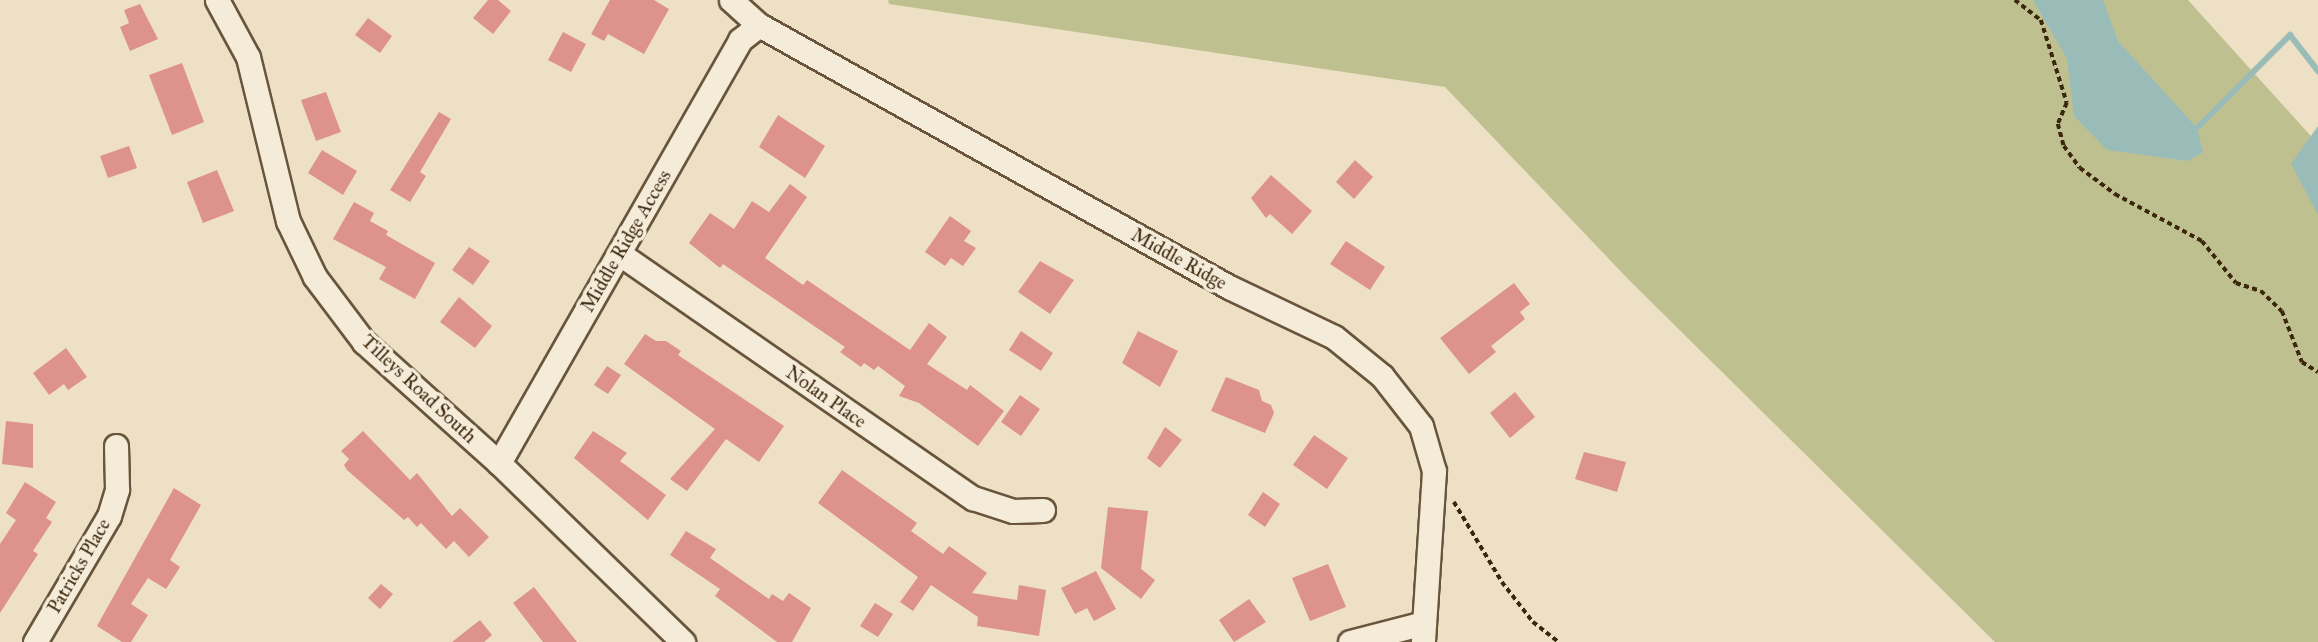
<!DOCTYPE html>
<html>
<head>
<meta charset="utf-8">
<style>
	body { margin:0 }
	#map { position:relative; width:2318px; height:642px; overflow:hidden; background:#eee0c4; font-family:"IM FELL Great Primer",serif }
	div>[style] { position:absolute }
	.green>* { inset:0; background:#bfc08f }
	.water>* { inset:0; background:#9abcb9 }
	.stream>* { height:6px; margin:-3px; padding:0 3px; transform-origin:3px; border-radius:3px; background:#9abcb9 }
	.building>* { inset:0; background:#dd938b }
	.path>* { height:3.5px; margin-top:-1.75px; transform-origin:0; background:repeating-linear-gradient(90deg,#3c270d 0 5px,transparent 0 8.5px) }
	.roads { filter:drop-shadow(2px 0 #68553b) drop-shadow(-2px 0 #68553b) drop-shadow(0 2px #68553b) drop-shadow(0 -2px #68553b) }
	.minor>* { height:23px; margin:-11.5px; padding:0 11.5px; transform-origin:11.5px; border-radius:11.5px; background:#f4ebd9 }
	span { translate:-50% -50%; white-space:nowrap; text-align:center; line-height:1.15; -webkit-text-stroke:7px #f4ebd9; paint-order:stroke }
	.street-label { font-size:19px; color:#3c270d }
</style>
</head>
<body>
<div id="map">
	<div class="green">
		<div style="clip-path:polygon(888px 0,2188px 0,2318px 144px,2318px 642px,1995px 642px,1629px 280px,1445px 87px,889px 4px)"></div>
	</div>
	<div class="water">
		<div style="clip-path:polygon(2033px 0,2103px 0,2118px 41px,2197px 128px,2203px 152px,2188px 161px,2107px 150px,2074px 116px,2067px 59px)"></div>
		<div style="clip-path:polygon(2318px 126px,2318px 215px,2291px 164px)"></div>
	</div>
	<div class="stream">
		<div style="left:2197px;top:128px;width:132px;rotate:-45deg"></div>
		<div style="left:2290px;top:35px;width:46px;rotate:52.1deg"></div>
	</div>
	<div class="building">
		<div style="clip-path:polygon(488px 0,498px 0,511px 11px,493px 34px,473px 18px)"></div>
		<div style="clip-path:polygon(610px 0,654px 0,669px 9px,644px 54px,608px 34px,604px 41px,591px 34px)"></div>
		<div style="clip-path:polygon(140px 4px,158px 39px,130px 51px,120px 27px,129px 23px,124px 10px)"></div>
		<div style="clip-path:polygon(368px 18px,392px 36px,380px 53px,355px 35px)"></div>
		<div style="clip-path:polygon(563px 32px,586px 44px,571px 72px,548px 60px)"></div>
		<div style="clip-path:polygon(182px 63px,204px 122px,172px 135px,149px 75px)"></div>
		<div style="clip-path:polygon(326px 92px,341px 132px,316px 141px,301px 100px)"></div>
		<div style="clip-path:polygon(439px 112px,451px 119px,420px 172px,426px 176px,410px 202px,390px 190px)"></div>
		<div style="clip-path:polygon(778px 115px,825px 146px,805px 178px,759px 147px)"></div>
		<div style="clip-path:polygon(129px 146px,137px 168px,108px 178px,100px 156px)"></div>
		<div style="clip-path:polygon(322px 150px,357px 171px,343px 195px,308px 173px)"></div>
		<div style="clip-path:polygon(1355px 160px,1373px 177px,1354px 199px,1336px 182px)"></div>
		<div style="clip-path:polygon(217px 170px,234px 211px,203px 223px,187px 182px)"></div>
		<div style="clip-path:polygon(1271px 175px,1312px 211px,1292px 234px,1270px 214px,1266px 218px,1251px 198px)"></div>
		<div style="clip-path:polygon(790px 184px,807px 197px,765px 258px,803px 285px,807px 280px,910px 350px,929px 323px,947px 337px,927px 364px,967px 390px,970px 385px,1004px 411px,978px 446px,919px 403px,899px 396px,905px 386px,878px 366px,874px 370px,864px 363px,861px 367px,840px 352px,845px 347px,723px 264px,720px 268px,689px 243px,710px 213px,734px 229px,752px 201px,769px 212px)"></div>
		<div style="clip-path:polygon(354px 202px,374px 213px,370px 221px,388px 231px,386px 235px,435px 263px,415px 299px,379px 279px,386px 267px,333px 239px)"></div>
		<div style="clip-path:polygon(950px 216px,971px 231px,964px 241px,976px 248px,963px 266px,951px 258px,945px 266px,925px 252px)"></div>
		<div style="clip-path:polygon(1346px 241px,1385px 267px,1370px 290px,1330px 264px)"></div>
		<div style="clip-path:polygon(469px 247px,490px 261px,473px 285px,452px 270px)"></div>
		<div style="clip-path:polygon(1040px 261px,1074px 280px,1050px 314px,1018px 292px)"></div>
		<div style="clip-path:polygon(1514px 283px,1530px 304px,1520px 312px,1525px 319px,1491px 346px,1496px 352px,1469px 374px,1440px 338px)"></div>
		<div style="clip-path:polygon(459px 297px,492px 326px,475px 348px,440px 322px)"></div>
		<div style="clip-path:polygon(1021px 331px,1053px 353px,1041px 371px,1009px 350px)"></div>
		<div style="clip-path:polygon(1138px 331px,1178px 351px,1160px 387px,1122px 363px)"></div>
		<div style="clip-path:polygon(645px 334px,656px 341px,666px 341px,681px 351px,678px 355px,784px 426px,759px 462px,726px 439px,687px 491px,670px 479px,715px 429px,624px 364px)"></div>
		<div style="clip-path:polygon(66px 348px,87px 377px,68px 390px,64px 384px,49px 395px,33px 373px)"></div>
		<div style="clip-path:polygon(607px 366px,621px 375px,608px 394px,594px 385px)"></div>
		<div style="clip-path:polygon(1226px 377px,1259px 390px,1262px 401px,1271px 405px,1274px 413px,1265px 433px,1211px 411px)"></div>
		<div style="clip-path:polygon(1515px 392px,1535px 417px,1510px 438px,1490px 413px)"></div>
		<div style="clip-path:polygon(1020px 395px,1040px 409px,1021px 436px,1001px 422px)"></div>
		<div style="clip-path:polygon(6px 421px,33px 424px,33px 468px,2px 464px)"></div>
		<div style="clip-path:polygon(1165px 427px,1182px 440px,1160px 468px,1147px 458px)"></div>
		<div style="clip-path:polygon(363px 431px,410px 480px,417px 473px,452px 516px,460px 508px,489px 537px,469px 557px,454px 541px,446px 549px,421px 523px,417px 527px,408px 517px,404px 520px,347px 470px,344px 465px,349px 459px,341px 451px)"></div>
		<div style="clip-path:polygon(593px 431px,627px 453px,620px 461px,666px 495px,648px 520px,574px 458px)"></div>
		<div style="clip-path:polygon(1314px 435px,1348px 458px,1327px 489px,1293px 465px)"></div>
		<div style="clip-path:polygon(1584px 452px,1626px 462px,1617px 492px,1575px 479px)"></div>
		<div style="clip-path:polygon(842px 470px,917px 523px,911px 531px,943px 554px,949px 546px,987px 573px,972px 593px,1017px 600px,1019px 585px,1046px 590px,1039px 636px,977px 626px,978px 617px,931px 585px,913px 611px,900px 602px,918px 577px,818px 503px)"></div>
		<div style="clip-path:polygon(25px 482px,56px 502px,46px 518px,52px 522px,33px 551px,38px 554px,0 613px,0 544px,16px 520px,6px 513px)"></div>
		<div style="clip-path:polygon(174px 488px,201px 505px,170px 560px,180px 567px,166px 589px,148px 578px,131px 604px,148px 615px,131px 642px,122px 642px,97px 626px)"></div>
		<div style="clip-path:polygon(1263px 492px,1280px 504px,1265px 527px,1248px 515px)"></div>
		<div style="clip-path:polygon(1108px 507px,1148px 511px,1141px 569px,1155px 580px,1141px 599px,1101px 568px)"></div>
		<div style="clip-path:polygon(686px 531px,716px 549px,710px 558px,769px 599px,772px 594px,783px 601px,789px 593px,811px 608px,792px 642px,777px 642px,761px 630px,715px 596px,720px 589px,670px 555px)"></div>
		<div style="clip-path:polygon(1328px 564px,1346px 607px,1310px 621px,1292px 578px)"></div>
		<div style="clip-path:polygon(1096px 571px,1116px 609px,1094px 621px,1087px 608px,1075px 614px,1061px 588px)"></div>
		<div style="clip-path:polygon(381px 584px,393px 594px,380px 609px,368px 598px)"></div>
		<div style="clip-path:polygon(534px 587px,577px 642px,543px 642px,513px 603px)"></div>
		<div style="clip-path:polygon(1249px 599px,1266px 622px,1234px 642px,1219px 620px)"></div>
		<div style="clip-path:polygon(875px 603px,893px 614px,878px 637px,860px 626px)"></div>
		<div style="clip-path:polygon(480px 620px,492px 635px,484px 642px,452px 642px)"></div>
	</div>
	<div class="path">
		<div style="left:2015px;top:0;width:33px;rotate:38deg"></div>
		<div style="left:2041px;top:20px;width:87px;rotate:72.6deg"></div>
		<div style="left:2067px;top:103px;width:23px;rotate:113deg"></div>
		<div style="left:2058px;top:124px;width:23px;rotate:75deg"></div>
		<div style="left:2064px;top:146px;width:27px;rotate:54deg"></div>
		<div style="left:2080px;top:168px;width:44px;rotate:36.6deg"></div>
		<div style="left:2115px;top:194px;width:99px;rotate:28.4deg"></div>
		<div style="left:2202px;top:241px;width:54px;rotate:51deg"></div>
		<div style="left:2236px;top:283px;width:26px;rotate:18deg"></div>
		<div style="left:2261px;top:291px;width:29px;rotate:44deg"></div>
		<div style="left:2282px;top:311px;width:55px;rotate:68.6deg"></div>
		<div style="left:2302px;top:362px;width:19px;rotate:32deg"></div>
		<div style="left:1454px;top:502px;width:93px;rotate:59deg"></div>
		<div style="left:1502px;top:582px;width:51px;rotate:52.2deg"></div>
		<div style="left:1533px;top:622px;width:33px;rotate:38deg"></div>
	</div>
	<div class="roads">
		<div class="minor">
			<div style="left:217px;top:0;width:65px;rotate:61.5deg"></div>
			<div style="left:248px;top:57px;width:169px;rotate:76.3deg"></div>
			<div style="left:288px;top:221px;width:62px;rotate:64.3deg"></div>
			<div style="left:315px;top:277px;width:81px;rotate:53deg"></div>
			<div style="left:364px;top:342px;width:181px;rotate:41.9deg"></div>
			<div style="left:499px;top:463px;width:257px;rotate:44.2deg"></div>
			<div style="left:731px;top:0;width:38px;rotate:42deg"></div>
			<div style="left:759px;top:25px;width:538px;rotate:29.14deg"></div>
			<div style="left:1229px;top:287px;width:116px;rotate:25.5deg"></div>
			<div style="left:1334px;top:337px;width:62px;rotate:39.1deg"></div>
			<div style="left:1382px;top:376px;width:63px;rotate:52deg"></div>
			<div style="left:1421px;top:426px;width:47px;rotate:73.9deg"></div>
			<div style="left:1434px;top:471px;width:171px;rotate:93.7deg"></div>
			<div style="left:620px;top:254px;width:429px;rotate:34.7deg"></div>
			<div style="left:973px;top:498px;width:42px;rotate:18deg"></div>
			<div style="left:1013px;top:511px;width:30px;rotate:-2deg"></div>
			<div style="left:499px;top:463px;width:487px;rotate:-60.3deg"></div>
			<div style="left:740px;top:40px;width:24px;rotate:-38deg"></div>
			<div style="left:35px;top:642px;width:146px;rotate:-59.6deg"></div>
			<div style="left:109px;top:516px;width:28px;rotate:-73deg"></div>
			<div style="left:117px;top:489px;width:43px;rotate:-91.3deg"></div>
			<div style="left:1350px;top:642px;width:76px;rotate:-14.4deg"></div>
		</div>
	</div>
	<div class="street-label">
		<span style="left:626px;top:241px;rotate:-60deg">Middle Ridge Access</span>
		<span style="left:1179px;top:259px;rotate:29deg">Middle Ridge</span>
		<span style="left:419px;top:389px;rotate:43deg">Tilleys Road South</span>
		<span style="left:826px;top:397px;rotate:35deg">Nolan Place</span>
		<span style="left:79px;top:566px;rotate:-60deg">Patricks Place</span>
	</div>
</div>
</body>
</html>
